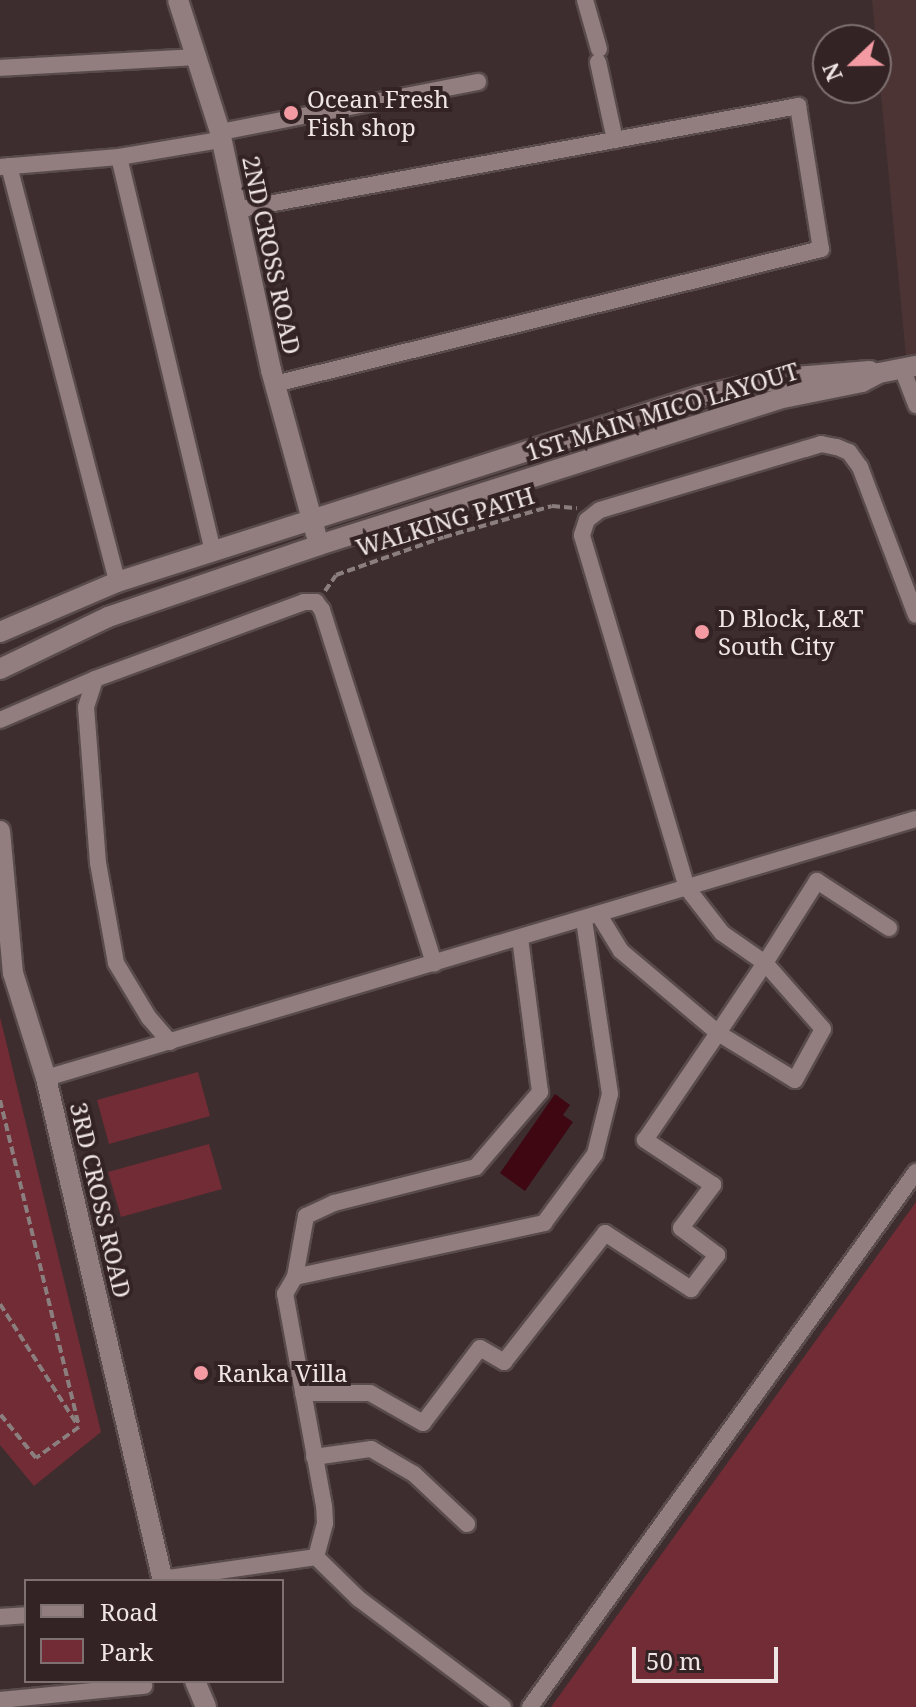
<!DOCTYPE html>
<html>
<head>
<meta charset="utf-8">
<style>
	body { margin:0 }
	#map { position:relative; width:916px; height:1707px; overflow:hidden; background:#3d2d2e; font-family:"Noto Serif",serif }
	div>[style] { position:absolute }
	.built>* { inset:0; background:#4c3435 }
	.green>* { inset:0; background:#722c35 }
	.water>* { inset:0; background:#3e0712 }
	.path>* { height:4px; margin-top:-2px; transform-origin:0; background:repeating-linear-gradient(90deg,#8b7e7e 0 8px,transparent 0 12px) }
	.roads { filter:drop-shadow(2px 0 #594b4c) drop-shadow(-2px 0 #594b4c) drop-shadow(0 2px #594b4c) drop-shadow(0 -2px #594b4c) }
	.minor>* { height:16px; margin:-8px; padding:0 8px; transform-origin:8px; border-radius:8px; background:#927e7f }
	.tertiary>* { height:20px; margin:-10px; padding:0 10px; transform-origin:10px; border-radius:10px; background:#927e7f }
	.dots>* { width:22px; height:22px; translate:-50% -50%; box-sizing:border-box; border:4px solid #332324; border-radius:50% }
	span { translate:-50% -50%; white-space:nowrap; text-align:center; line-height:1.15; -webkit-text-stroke:8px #332324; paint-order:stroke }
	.poi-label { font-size:24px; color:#f0e5e5 }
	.left { translate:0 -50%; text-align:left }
	.street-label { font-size:24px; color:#f0e5e5 }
	.legend { position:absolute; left:24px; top:1579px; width:260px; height:104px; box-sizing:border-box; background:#332324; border:2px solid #7f7171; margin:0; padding:10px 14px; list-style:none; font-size:24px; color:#f0e5e5 }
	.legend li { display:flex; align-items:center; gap:16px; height:40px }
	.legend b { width:40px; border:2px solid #7f7171 }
	.north { position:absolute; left:812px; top:24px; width:80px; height:80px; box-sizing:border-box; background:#332324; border:2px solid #7f7171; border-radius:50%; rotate:248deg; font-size:22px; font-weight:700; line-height:32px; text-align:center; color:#f0e5e5 }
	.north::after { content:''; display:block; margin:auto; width:28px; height:36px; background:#f49aa2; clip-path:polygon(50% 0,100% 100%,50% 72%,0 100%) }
	.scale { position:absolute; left:632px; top:1647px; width:146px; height:36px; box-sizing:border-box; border:4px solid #f0e5e5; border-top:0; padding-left:10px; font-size:24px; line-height:28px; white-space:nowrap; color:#f0e5e5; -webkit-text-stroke:6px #332324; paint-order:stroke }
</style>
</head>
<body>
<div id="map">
	<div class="built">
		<div style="clip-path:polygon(872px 0,916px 0,916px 355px,906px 356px)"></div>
	</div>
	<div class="green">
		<div style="clip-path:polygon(0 1017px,101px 1432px,34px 1486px,0 1445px)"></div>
		<div style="clip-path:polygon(198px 1072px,210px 1116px,109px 1144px,97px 1100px)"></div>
		<div style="clip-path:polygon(209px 1144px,222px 1189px,121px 1217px,108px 1172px)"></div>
		<div style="clip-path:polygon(916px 1202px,916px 1707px,551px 1707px)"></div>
	</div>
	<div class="water">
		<div style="clip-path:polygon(555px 1094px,570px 1105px,563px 1115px,573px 1122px,525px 1191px,500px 1173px)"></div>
	</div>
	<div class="path">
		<div style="left:325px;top:591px;width:19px;rotate:-55deg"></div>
		<div style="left:336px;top:575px;width:114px;rotate:-19.4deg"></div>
		<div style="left:444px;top:537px;width:112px;rotate:-16deg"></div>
		<div style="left:552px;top:506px;width:25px;rotate:5deg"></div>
		<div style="left:0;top:1100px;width:336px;rotate:76.4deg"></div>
		<div style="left:79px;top:1427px;width:53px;rotate:144.2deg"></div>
		<div style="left:36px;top:1458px;width:57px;rotate:-129.3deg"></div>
		<div style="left:0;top:1304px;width:141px;rotate:57.4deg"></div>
	</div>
	<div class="roads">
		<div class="minor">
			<div style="left:585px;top:0;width:51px;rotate:74.1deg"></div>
			<div style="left:598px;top:62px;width:80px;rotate:77.7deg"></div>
			<div style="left:0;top:68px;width:198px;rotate:-3.2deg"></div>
			<div style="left:220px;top:132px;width:263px;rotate:-11deg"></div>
			<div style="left:119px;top:157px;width:405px;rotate:76.6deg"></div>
			<div style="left:9px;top:166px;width:430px;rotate:75.4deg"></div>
			<div style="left:0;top:167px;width:119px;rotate:-4.8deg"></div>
			<div style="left:119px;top:157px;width:102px;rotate:-9.6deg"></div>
			<div style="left:236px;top:210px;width:572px;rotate:-10.48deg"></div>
			<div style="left:798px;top:106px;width:145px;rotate:80.9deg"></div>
			<div style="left:821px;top:249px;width:562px;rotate:166.11deg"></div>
			<div style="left:902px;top:368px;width:40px;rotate:69deg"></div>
			<div style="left:0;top:720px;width:103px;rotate:-23.3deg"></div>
			<div style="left:599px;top:915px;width:42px;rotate:58.6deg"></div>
			<div style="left:621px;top:951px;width:127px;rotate:40.2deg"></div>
			<div style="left:718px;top:1033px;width:84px;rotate:-56.1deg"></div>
			<div style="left:765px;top:963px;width:52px;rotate:-145.1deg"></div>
			<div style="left:722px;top:933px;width:57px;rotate:-127.9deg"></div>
			<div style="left:687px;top:888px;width:368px;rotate:-106.6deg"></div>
			<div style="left:582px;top:535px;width:16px;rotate:-72deg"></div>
			<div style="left:587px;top:520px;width:16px;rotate:-38deg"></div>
			<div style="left:600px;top:510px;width:214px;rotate:-16.6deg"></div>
			<div style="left:805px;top:449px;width:17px;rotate:-17deg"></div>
			<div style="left:821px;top:444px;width:16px;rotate:11deg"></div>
			<div style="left:837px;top:447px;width:13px;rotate:23deg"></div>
			<div style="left:849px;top:452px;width:19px;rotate:54deg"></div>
			<div style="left:860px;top:467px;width:158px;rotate:69.3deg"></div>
			<div style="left:170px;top:1042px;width:32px;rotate:-131deg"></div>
			<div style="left:149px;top:1018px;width:64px;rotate:-121deg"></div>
			<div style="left:116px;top:963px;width:102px;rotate:-100.2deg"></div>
			<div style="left:98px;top:863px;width:156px;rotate:-94.4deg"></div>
			<div style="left:86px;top:707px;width:29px;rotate:-72deg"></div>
			<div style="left:95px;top:679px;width:223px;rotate:-20.2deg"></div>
			<div style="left:304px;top:602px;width:12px"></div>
			<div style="left:316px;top:602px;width:10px;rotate:53deg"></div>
			<div style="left:322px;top:610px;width:371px;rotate:72.4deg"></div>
			<div style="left:46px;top:1078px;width:908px;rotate:-16.58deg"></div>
			<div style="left:295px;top:1277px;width:255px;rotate:-12.2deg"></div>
			<div style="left:544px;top:1223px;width:86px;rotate:-53.5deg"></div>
			<div style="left:595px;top:1154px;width:62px;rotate:-76deg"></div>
			<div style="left:610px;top:1094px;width:177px;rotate:-98.5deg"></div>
			<div style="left:303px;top:1393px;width:67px"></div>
			<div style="left:370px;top:1393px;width:61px;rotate:29.5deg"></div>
			<div style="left:423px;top:1423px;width:94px;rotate:-52.8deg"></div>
			<div style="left:480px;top:1348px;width:28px;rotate:30deg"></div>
			<div style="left:504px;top:1362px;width:164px;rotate:-51.9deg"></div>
			<div style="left:605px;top:1233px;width:103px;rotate:33.1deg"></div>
			<div style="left:691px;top:1289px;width:43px;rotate:-52.6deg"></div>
			<div style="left:717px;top:1255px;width:45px;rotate:-143.1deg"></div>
			<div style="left:681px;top:1228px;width:54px;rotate:-53.3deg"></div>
			<div style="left:713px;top:1185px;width:82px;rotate:-146.5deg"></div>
			<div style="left:645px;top:1140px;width:130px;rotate:-55.7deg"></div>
			<div style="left:718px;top:1033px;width:90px;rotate:31.4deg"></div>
			<div style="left:795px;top:1080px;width:58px;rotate:-61.2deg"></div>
			<div style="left:823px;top:1029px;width:88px;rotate:-131.3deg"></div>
			<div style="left:765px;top:963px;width:97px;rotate:-57.6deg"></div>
			<div style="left:817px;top:881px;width:86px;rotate:33.1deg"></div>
			<div style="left:314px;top:1457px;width:58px;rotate:-8deg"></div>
			<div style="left:371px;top:1449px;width:50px;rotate:30.2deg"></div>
			<div style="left:414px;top:1474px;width:73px;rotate:43.3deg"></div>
			<div style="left:316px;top:1557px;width:35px;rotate:-75deg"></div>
			<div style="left:325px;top:1523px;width:17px;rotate:-93deg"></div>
			<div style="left:324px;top:1506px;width:216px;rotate:-100.4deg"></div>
			<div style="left:285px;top:1294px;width:20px;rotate:-60deg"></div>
			<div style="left:295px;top:1277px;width:62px;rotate:-79.8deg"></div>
			<div style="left:306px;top:1216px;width:31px;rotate:-25deg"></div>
			<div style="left:334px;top:1203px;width:146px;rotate:-14.2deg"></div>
			<div style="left:476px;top:1167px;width:99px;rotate:-49.5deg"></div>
			<div style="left:540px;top:1092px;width:155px;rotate:-97.4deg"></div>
			<div style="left:162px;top:1579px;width:156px;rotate:-8.1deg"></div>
			<div style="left:316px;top:1557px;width:60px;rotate:44.3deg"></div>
			<div style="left:359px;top:1599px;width:180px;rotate:36.9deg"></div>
			<div style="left:0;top:1617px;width:26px;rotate:-4deg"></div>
			<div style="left:0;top:1700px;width:145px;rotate:-5.6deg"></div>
			<div style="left:530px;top:1707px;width:660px;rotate:-54.19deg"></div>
		</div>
		<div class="tertiary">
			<div style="left:178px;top:0;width:139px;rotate:72.3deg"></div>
			<div style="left:220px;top:132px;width:243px;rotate:77.9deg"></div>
			<div style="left:271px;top:370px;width:170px;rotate:74.7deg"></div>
			<div style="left:0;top:632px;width:127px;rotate:-23.1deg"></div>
			<div style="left:117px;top:582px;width:612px;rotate:-17.69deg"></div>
			<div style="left:700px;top:396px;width:85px;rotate:-12.2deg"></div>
			<div style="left:783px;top:378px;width:87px;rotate:-4.6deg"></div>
			<div style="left:0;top:669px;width:120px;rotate:-25.7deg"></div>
			<div style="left:108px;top:617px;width:223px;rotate:-18.8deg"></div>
			<div style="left:319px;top:545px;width:482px;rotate:-17.6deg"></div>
			<div style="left:778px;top:399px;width:86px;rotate:-11.4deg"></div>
			<div style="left:862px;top:382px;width:19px;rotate:-28deg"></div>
			<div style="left:879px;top:373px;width:38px;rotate:-11deg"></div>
			<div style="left:0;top:831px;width:143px;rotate:84.8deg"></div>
			<div style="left:13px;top:973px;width:110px;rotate:72.6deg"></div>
			<div style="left:46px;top:1078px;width:516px;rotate:76.91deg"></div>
			<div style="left:195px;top:1681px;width:28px;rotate:67deg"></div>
		</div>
	</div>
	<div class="dots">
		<div style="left:291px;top:113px;background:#f49aa2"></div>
		<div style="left:702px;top:632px;background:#f49aa2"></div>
		<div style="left:201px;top:1373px;background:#f49aa2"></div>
	</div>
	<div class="poi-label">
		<span class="left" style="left:307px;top:113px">Ocean Fresh<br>Fish shop</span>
		<span class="left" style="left:718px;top:632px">D Block, L&amp;T<br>South City</span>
		<span class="left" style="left:217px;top:1373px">Ranka Villa</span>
	</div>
	<div class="street-label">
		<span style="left:272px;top:255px;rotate:78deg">2ND CROSS ROAD</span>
		<span style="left:662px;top:411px;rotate:-17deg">1ST MAIN MICO LAYOUT</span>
		<span style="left:445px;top:521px;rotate:-17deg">WALKING PATH</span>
		<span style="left:101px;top:1200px;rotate:77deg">3RD CROSS ROAD</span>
	</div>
	<ul class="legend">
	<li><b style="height:10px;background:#927e7f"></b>Road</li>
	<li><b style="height:22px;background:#722c35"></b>Park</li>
	</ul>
	<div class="north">N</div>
	<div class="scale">50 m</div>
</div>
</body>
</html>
